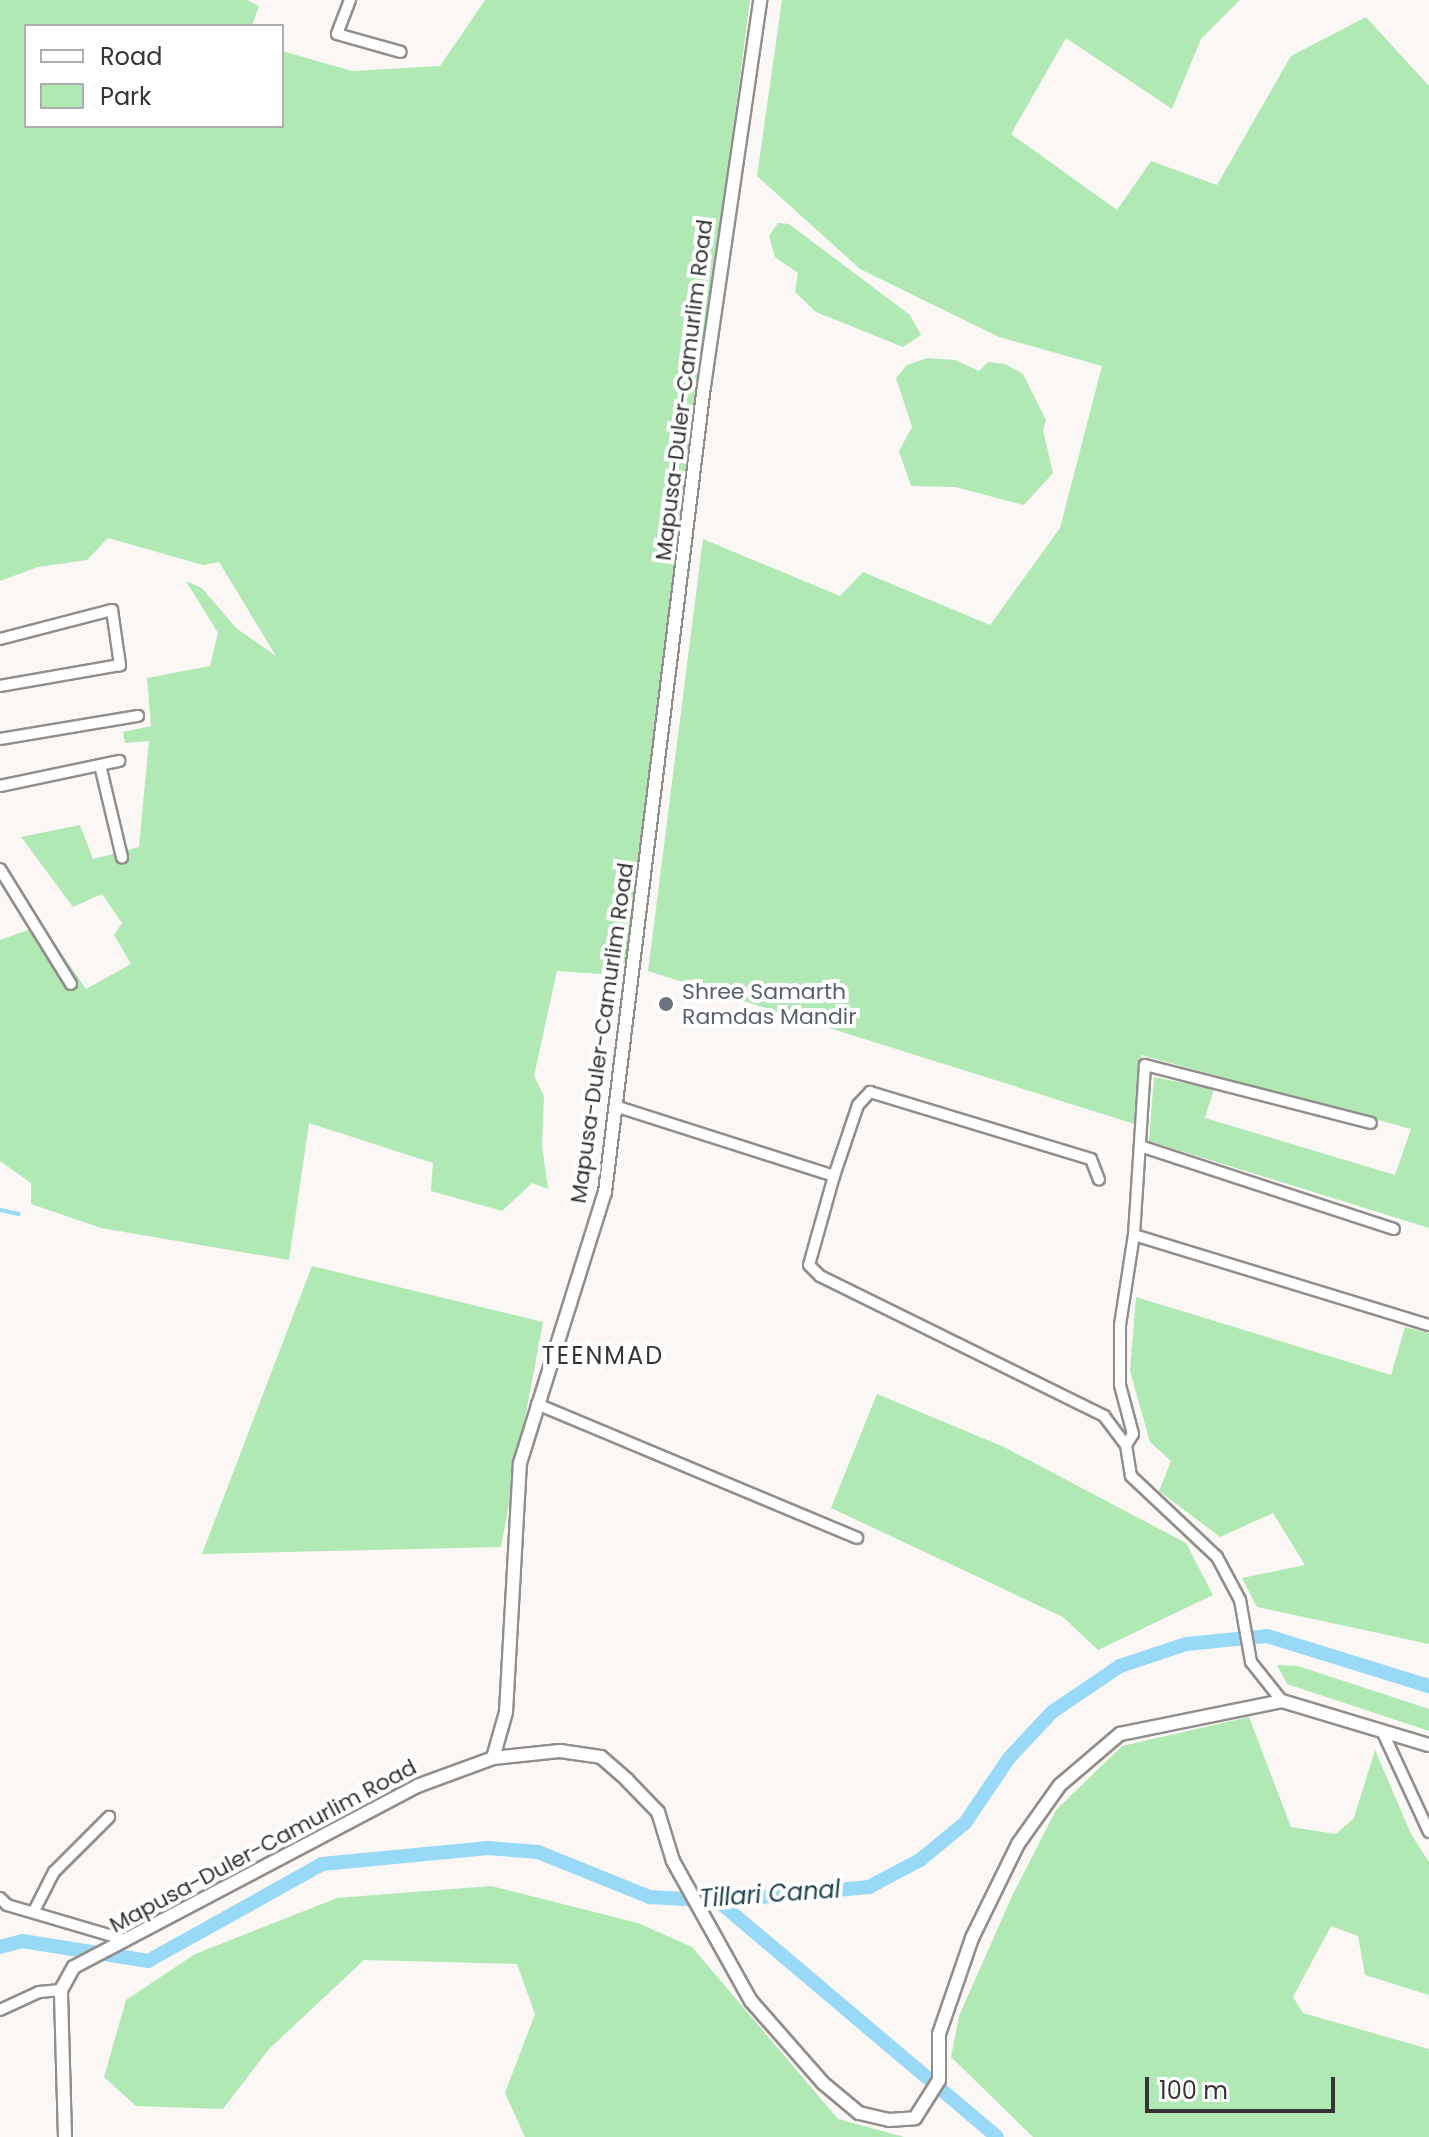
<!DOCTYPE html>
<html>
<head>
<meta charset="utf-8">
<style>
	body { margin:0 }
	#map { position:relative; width:1429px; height:2137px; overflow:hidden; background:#fbf7f5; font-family:Poppins,sans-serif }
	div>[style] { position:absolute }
	.green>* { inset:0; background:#b0e9b4 }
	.stream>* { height:4px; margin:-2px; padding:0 2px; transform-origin:2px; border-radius:2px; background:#97d9f6 }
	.canal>* { height:14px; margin:-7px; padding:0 7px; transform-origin:7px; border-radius:7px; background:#97d9f6 }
	.roads { filter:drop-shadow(2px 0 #918e8c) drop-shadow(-2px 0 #918e8c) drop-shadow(0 2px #918e8c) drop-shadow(0 -2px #918e8c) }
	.minor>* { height:10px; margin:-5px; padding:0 5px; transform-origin:5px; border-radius:5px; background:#fff }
	.tertiary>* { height:12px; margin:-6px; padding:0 6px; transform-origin:6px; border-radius:6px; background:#fff }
	.dots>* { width:22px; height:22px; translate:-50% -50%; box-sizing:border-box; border:4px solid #fff; border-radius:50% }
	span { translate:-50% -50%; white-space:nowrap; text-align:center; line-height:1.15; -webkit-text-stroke:8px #fff; paint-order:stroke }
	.street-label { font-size:22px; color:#363534 }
	.worship-label { font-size:22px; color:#5b616d }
	.left { translate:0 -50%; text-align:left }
	.neighbourhood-label { font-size:24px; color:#363534; letter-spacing:2px }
	.water-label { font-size:24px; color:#1c4251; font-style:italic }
	.legend { position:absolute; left:24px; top:24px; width:260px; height:104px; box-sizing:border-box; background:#fff; border:2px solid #afaeae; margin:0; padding:10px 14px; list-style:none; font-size:24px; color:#363534 }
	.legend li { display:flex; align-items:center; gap:16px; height:40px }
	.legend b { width:40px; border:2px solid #afaeae }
	.scale { position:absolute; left:1145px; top:2077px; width:190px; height:36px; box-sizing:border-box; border:4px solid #363534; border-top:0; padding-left:10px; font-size:24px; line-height:28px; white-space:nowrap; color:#363534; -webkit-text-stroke:6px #fff; paint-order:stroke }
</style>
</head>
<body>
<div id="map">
	<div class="green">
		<div style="clip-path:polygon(0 0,247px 0,259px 6px,252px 26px,26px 26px,26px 126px,282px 126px,282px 51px,352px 71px,440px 66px,485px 0,750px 0,625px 962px,614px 975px,557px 971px,534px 1076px,544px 1096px,542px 1146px,548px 1189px,532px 1183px,502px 1211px,431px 1191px,433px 1163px,309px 1123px,289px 1260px,101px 1228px,31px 1204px,31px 1183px,0 1161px,0 940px,42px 925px,86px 989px,131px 964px,114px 935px,122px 923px,102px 894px,73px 907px,21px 837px,80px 825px,93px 859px,139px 847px,149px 741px,125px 743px,123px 732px,151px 726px,147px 678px,210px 666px,218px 633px,186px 581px,202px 588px,236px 628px,276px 656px,219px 562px,203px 565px,108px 538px,87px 560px,38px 567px,0 581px)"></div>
		<div style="clip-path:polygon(782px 0,1240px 0,1201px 39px,1172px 109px,1066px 38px,1011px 134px,1117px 210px,1151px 161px,1217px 185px,1291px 56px,1366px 17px,1429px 86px,1429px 1228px,1149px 1141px,1154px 1077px,1214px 1089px,1205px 1118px,1395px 1175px,1411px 1129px,1141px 1055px,1141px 1126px,648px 971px,703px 539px,840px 596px,863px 572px,990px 625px,1060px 528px,1102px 366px,999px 337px,860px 269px,757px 176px)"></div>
		<div style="clip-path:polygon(778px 223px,789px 224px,910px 315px,921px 335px,903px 347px,816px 312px,795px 292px,798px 273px,775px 257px,769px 236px)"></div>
		<div style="clip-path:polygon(927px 358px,955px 360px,979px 371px,988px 362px,1005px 364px,1023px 374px,1046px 420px,1043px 430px,1053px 473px,1024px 505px,955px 487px,911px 486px,899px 451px,912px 427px,896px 378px,907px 365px)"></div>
		<div style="clip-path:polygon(312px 1266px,543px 1322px,501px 1547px,202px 1554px)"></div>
		<div style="clip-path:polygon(1136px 1297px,1391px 1375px,1405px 1327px,1429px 1333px,1429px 1644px,1257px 1607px,1242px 1578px,1305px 1565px,1273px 1513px,1220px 1537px,1159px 1491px,1171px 1461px,1150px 1442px,1130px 1371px)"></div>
		<div style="clip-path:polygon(877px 1394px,1004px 1447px,1186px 1543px,1213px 1595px,1098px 1650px,1063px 1617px,831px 1508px)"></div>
		<div style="clip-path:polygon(1277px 1665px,1298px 1666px,1429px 1709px,1429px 1731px,1287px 1684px)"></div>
		<div style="clip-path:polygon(1249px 1717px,1291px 1827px,1336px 1834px,1354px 1818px,1375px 1750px,1411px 1834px,1429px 1862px,1429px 1995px,1365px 1975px,1358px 1936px,1331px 1926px,1293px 1997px,1303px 2013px,1429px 2049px,1429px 2137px,1033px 2137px,951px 2057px,959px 2016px,1013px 1894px,1056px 1810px,1122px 1746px)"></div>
		<div style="clip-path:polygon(491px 1886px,638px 1923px,692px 1947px,838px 2119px,904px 2137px,525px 2137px,505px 2093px,535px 2014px,517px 1964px,364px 1960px,269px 2049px,223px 2109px,136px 2106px,104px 2077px,126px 2000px,195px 1954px,337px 1898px)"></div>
	</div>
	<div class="stream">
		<div style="left:0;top:1210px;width:19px;rotate:12deg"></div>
	</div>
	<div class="canal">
		<div style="left:718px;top:1901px;width:365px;rotate:40.2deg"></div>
		<div style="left:0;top:1947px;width:23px;rotate:-15deg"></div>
		<div style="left:22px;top:1941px;width:128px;rotate:9deg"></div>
		<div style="left:148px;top:1961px;width:199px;rotate:-29.1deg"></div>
		<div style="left:322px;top:1864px;width:167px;rotate:-5.5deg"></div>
		<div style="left:488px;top:1848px;width:50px;rotate:4.6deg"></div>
		<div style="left:538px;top:1852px;width:121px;rotate:21.9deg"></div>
		<div style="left:650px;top:1897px;width:68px;rotate:3.4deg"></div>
		<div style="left:718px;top:1901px;width:152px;rotate:-5.3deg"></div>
		<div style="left:869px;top:1887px;width:58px;rotate:-27.9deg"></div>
		<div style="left:920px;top:1860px;width:58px;rotate:-39.4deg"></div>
		<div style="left:965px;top:1823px;width:78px;rotate:-55.9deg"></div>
		<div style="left:1009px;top:1758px;width:63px;rotate:-46.9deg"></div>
		<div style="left:1052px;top:1712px;width:82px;rotate:-34.1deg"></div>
		<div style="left:1120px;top:1666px;width:70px;rotate:-18.4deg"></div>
		<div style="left:1186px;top:1644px;width:81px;rotate:-5.6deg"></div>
		<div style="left:1267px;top:1636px;width:170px;rotate:17.2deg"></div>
	</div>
	<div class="roads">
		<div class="minor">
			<div style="left:350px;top:0;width:36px;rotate:111deg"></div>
			<div style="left:337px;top:34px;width:66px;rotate:15.7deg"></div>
			<div style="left:0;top:639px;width:116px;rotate:-14.5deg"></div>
			<div style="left:112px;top:610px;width:56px;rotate:81.7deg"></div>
			<div style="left:120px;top:665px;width:122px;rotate:170.1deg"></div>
			<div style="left:0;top:739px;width:140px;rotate:-9.5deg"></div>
			<div style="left:100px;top:765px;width:95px;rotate:76.6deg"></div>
			<div style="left:0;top:786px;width:122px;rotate:-11.9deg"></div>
			<div style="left:0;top:869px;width:135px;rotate:58.3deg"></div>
			<div style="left:615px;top:1106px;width:230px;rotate:17.7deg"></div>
			<div style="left:834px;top:1176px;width:92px;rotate:105.7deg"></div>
			<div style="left:809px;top:1265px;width:16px;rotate:45deg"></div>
			<div style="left:820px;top:1276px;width:317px;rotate:26.2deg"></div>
			<div style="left:1104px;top:1416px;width:36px;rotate:53deg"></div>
			<div style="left:1126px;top:1445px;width:31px;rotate:81deg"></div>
			<div style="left:1131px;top:1476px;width:118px;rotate:43.3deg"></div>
			<div style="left:1217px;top:1557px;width:49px;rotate:61.9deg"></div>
			<div style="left:1240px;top:1600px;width:63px;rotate:79.9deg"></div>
			<div style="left:1251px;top:1662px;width:50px;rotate:51.5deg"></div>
			<div style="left:1140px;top:1146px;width:267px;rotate:18.1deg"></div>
			<div style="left:834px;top:1176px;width:75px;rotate:-71.3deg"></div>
			<div style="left:858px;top:1105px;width:18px;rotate:-47deg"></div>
			<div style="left:870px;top:1092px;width:231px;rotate:16.9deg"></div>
			<div style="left:1091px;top:1159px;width:22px;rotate:69deg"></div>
			<div style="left:1134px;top:1235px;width:308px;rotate:17deg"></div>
			<div style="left:537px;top:1404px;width:347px;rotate:22.7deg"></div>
			<div style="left:1126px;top:1445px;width:13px;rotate:-58deg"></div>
			<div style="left:1133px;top:1434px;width:51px;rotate:-104.9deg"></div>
			<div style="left:1120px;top:1385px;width:60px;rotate:-90deg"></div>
			<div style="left:1120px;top:1325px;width:91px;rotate:-81.2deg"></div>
			<div style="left:1134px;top:1235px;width:170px;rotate:-86.3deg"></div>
			<div style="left:1145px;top:1065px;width:233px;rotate:14.4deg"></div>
			<div style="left:1384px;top:1735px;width:107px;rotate:65.1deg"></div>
			<div style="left:0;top:1898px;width:10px;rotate:45deg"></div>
			<div style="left:7px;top:1905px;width:124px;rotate:16.4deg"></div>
			<div style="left:34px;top:1911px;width:44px;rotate:-62.9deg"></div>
			<div style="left:54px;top:1872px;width:78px;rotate:-45deg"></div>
			<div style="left:0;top:2010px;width:43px;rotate:-24.8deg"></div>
			<div style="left:39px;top:1992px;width:22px;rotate:-5deg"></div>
		</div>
		<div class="tertiary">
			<div style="left:493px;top:1758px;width:67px;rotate:-6deg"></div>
			<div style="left:560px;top:1751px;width:41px;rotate:8.3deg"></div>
			<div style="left:601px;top:1757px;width:35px;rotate:41deg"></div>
			<div style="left:627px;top:1780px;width:45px;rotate:45.9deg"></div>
			<div style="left:658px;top:1812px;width:51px;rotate:73deg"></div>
			<div style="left:673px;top:1861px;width:160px;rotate:60.9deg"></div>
			<div style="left:751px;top:2001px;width:109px;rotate:48.7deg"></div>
			<div style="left:823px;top:2083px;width:47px;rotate:39.8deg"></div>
			<div style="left:859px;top:2113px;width:31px;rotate:13deg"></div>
			<div style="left:889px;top:2120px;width:26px;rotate:-4deg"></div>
			<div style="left:915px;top:2118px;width:45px;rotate:-57.7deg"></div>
			<div style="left:939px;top:2080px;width:46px;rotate:-90deg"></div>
			<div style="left:939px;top:2034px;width:102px;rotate:-71deg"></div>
			<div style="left:972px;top:1938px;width:105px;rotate:-63.9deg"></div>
			<div style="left:1018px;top:1844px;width:72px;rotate:-54.6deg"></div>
			<div style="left:1060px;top:1785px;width:79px;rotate:-40.4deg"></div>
			<div style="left:1120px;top:1734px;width:165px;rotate:-11.5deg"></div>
			<div style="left:1282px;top:1701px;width:153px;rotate:16.7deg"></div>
			<div style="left:65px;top:2137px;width:147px;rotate:-91.6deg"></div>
			<div style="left:61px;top:1990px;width:26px;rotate:-61deg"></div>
			<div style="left:74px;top:1967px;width:388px;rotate:-27.8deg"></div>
			<div style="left:417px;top:1786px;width:81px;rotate:-20.2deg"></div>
			<div style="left:493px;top:1758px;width:48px;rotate:-74.2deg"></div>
			<div style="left:506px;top:1712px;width:249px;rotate:-86.8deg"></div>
			<div style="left:520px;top:1463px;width:284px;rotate:-72.6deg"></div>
			<div style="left:605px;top:1192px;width:812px;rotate:-83deg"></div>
			<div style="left:704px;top:386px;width:390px;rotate:-81.7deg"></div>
		</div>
	</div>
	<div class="dots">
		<div style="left:666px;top:1004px;background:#6b7280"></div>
	</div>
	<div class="street-label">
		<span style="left:684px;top:390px;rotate:-83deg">Mapusa-Duler-Camurlim Road</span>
		<span style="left:602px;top:1033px;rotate:-82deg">Mapusa-Duler-Camurlim Road</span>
		<span style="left:263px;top:1846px;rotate:-28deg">Mapusa-Duler-Camurlim Road</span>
	</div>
	<div class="worship-label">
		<span class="left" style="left:682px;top:1004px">Shree Samarth<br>Ramdas Mandir</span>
	</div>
	<div class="neighbourhood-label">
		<span style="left:603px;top:1356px">TEENMAD</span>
	</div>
	<div class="water-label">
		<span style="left:770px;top:1894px;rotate:-4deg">Tillari Canal</span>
	</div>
	<ul class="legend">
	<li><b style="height:10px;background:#fff"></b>Road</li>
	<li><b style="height:22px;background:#b0e9b4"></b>Park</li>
	</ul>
	<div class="scale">100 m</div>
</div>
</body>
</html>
